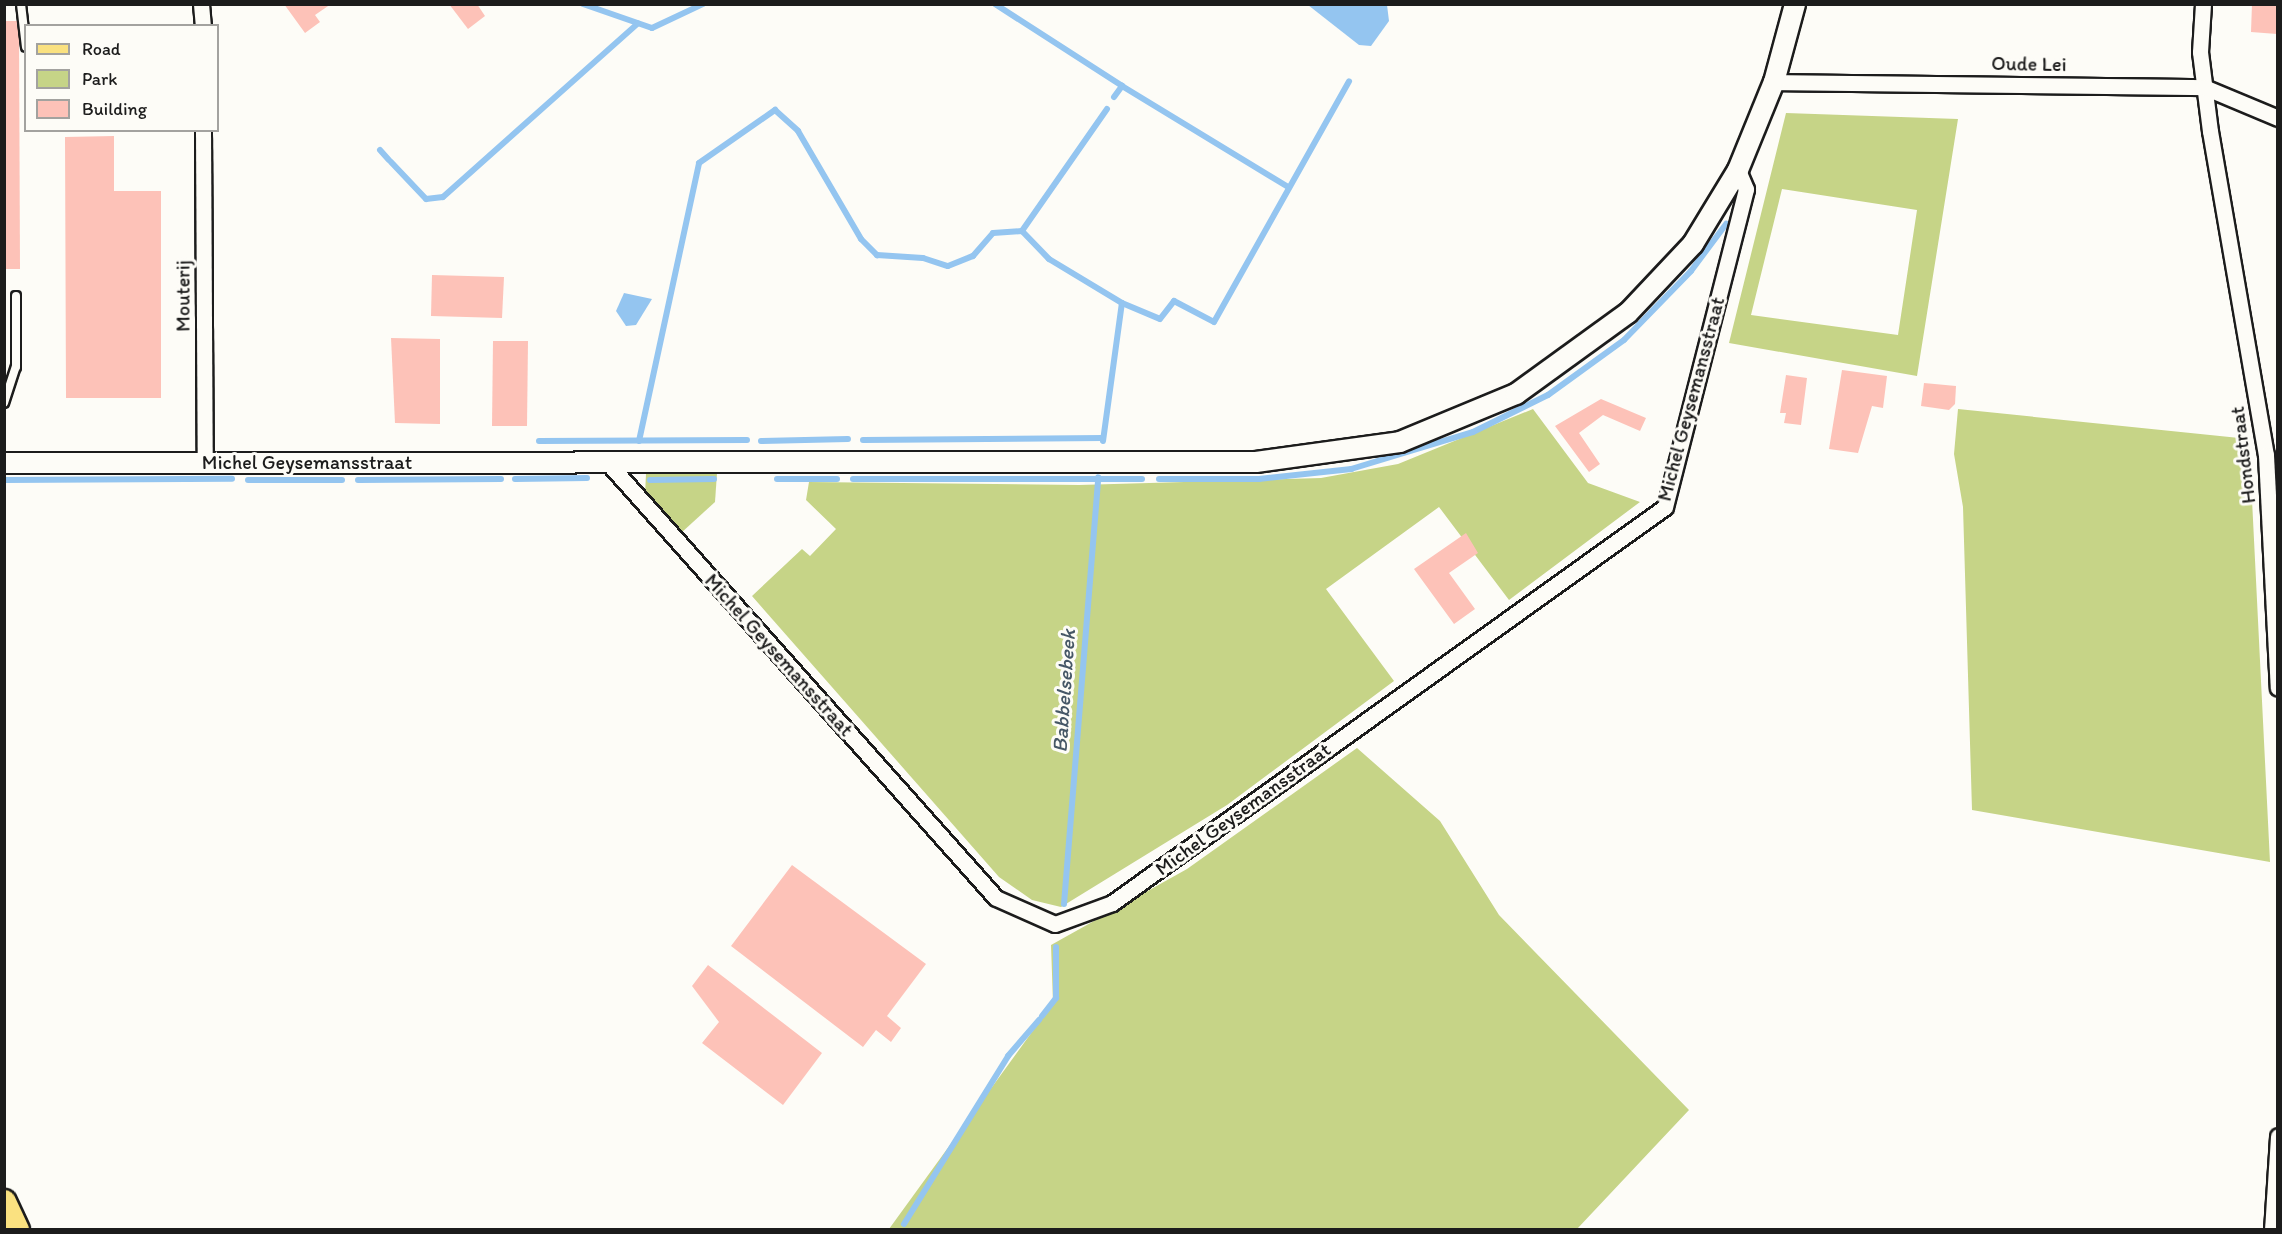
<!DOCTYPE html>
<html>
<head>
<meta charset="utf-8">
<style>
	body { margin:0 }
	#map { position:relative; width:2282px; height:1234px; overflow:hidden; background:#fdfcf7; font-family:Itim,sans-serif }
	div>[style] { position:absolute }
	.green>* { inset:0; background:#c6d487 }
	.water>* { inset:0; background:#94c5f0 }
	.stream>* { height:6px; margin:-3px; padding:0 3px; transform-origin:3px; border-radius:3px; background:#94c5f0 }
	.building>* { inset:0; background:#fdc2b8 }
	.roads { filter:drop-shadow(2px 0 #1c1c1c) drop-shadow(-2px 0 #1c1c1c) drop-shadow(0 2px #1c1c1c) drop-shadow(0 -2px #1c1c1c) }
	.service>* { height:8px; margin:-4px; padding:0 4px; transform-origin:4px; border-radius:4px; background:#fdfcf7 }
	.minor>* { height:15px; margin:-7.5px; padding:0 7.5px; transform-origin:7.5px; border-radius:7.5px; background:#fdfcf7 }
	.tertiary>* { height:20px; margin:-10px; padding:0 10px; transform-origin:10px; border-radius:10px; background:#fdfcf7 }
	.primary>* { height:24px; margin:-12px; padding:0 12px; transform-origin:12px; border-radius:12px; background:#fae180 }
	span { translate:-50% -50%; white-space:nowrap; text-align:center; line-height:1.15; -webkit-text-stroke:6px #fdfcf7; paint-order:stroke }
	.street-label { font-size:20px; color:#1c1c1c }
	.water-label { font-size:21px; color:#465766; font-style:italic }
	.frame { position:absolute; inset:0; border:6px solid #1c1c1c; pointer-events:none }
	.legend { position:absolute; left:24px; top:24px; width:195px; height:108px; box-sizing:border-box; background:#fdfcf7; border:2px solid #a3a29f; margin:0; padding:8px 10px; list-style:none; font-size:18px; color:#1c1c1c }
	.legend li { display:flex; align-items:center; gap:12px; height:30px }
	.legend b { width:30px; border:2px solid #a3a29f }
</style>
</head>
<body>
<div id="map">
	<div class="green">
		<div style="clip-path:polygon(evenodd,1786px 113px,1958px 119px,1917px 376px,1729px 343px,1786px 113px,1782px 189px,1917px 210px,1898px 335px,1751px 315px,1782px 189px)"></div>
		<div style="clip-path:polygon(1533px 409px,1588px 483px,1640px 502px,1509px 600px,1439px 507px,1326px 589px,1394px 681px,1227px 805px,1061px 907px,1032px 900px,999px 877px,752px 596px,802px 549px,810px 556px,836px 529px,806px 500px,809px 482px,1079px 485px,1321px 478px,1398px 464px)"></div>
		<div style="clip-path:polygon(1958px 409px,2249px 439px,2270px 862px,1972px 810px,1963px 507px,1954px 454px)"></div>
		<div style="clip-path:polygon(717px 473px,715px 502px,681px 533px,645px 495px,646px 474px)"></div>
		<div style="clip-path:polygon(1357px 748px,1440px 821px,1499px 915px,1689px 1110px,1577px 1229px,889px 1229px,1053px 1003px,1051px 945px,1187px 869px)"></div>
	</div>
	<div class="water">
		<div style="clip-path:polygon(1308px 5px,1387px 5px,1389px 21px,1371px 46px,1359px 45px)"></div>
		<div style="clip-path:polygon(624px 293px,652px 299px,636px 325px,626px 326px,616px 311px)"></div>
	</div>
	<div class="stream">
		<div style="left:583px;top:4px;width:73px;rotate:19.2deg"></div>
		<div style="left:652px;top:28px;width:56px;rotate:-25.2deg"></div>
		<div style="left:995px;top:4px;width:151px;rotate:32.8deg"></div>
		<div style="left:1114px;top:97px;width:14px;rotate:-54deg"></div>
		<div style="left:1122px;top:86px;width:194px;rotate:31.3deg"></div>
		<div style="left:1107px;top:109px;width:149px;rotate:124.9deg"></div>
		<div style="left:1022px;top:231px;width:39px;rotate:46deg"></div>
		<div style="left:1049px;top:259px;width:85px;rotate:31.1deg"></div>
		<div style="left:380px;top:150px;width:13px;rotate:48deg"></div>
		<div style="left:391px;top:162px;width:51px;rotate:46.6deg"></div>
		<div style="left:426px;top:199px;width:17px;rotate:-7deg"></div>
		<div style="left:443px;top:197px;width:261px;rotate:-41.7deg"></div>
		<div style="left:863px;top:440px;width:240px;rotate:-0.5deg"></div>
		<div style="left:539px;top:441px;width:208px;rotate:-0.3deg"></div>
		<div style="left:639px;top:441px;width:284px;rotate:-77.8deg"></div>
		<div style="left:699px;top:163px;width:93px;rotate:-34.9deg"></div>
		<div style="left:775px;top:110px;width:31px;rotate:42deg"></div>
		<div style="left:798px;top:131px;width:125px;rotate:59.7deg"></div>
		<div style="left:861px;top:239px;width:23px;rotate:45deg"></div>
		<div style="left:877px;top:255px;width:46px;rotate:3.7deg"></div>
		<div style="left:923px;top:258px;width:26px;rotate:18deg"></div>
		<div style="left:948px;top:266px;width:27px;rotate:-22deg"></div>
		<div style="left:973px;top:256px;width:30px;rotate:-49deg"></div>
		<div style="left:993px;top:233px;width:29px;rotate:-4deg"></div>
		<div style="left:761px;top:441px;width:87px;rotate:-1.3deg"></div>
		<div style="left:1103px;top:441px;width:139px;rotate:-82.2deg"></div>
		<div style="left:1122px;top:303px;width:41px;rotate:22.8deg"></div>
		<div style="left:1160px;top:319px;width:23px;rotate:-52deg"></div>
		<div style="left:1174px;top:301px;width:45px;rotate:27.7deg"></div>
		<div style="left:1214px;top:322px;width:276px;rotate:-60.7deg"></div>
		<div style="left:515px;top:479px;width:72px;rotate:-0.8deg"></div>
		<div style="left:777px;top:479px;width:60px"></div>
		<div style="left:853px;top:479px;width:289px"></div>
		<div style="left:1159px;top:479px;width:100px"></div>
		<div style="left:1259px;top:479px;width:93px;rotate:-6.2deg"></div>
		<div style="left:1351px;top:469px;width:127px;rotate:-16.9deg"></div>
		<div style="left:1473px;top:432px;width:84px;rotate:-26.3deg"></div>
		<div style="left:1548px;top:395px;width:94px;rotate:-35.9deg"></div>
		<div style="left:1624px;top:340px;width:96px;rotate:-45.8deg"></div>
		<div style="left:1691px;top:271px;width:59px;rotate:-53.3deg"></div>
		<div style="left:4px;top:480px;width:228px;rotate:-0.3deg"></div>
		<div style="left:248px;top:480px;width:94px"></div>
		<div style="left:358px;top:480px;width:143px;rotate:-0.4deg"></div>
		<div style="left:650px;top:480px;width:64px;rotate:-0.9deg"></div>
		<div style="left:1064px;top:904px;width:428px;rotate:-85.4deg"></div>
		<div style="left:1042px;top:1016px;width:23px;rotate:-52deg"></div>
		<div style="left:1056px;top:998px;width:51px;rotate:-90deg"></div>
		<div style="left:904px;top:1224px;width:198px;rotate:-58.2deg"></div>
		<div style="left:1008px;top:1056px;width:48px;rotate:-49.3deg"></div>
	</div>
	<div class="building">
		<div style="clip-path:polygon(284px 4px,331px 4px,315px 15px,320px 22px,305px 33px)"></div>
		<div style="clip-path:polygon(449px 4px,477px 4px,485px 16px,468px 29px)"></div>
		<div style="clip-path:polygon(2252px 4px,2277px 4px,2277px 34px,2251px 32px)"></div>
		<div style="clip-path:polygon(4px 21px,17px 21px,19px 37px,20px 269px,4px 269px)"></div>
		<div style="clip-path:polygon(114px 136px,114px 191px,161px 191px,161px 398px,66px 398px,65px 137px)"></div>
		<div style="clip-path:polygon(432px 275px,504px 277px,502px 318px,431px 316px)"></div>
		<div style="clip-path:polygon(391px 338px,440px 339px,440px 424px,395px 423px)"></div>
		<div style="clip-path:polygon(493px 341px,528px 341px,527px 426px,492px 426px)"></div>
		<div style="clip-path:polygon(1842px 370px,1887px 376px,1883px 408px,1872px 406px,1858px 453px,1829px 449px)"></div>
		<div style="clip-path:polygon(1786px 375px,1807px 378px,1801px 425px,1784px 423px,1786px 413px,1780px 413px)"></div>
		<div style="clip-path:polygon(1924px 383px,1956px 386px,1955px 404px,1949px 410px,1921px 406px)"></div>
		<div style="clip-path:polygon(1601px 399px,1646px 418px,1640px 431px,1603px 415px,1579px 433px,1600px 464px,1589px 472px,1555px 426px)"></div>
		<div style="clip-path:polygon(1466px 533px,1478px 553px,1449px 573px,1475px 609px,1454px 624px,1414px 569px)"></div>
		<div style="clip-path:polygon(792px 865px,926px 964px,887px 1016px,901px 1028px,891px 1042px,876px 1030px,863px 1047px,731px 946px)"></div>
		<div style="clip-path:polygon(708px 965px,822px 1053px,783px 1105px,702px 1043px,719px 1022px,692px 986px)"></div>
	</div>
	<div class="roads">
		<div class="service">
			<div style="left:21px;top:4px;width:43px;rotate:83.4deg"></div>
			<div style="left:4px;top:403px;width:38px;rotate:-72deg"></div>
			<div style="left:16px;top:367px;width:71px;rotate:-90deg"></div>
		</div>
		<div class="minor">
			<div style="left:201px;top:4px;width:22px;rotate:85deg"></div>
			<div style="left:2203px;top:4px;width:48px;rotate:93.6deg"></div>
			<div style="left:2200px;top:52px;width:80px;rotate:82.8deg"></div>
			<div style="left:2210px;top:131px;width:329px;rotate:80.2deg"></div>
			<div style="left:2266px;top:455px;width:233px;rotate:87.1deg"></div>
			<div style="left:1774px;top:82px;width:430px;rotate:0.7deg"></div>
			<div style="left:2204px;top:87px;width:80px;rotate:22.7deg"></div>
			<div style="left:203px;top:130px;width:331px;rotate:89.7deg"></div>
			<div style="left:609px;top:464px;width:581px;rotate:48.28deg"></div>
			<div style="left:996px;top:898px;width:64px;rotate:23.8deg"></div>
			<div style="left:1055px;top:924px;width:61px;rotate:-20.2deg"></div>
			<div style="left:1112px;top:903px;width:680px;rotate:-35.61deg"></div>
			<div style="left:1665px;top:507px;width:328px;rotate:-75.7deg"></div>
			<div style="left:1746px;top:189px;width:21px;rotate:-113deg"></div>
			<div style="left:2272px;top:1230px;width:94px;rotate:-86.3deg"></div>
		</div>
		<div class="tertiary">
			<div style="left:4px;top:463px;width:1252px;rotate:-0.05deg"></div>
			<div style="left:1256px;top:462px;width:145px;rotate:-7.9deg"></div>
			<div style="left:1400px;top:442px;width:126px;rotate:-22.5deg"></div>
			<div style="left:1516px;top:394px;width:138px;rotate:-35.9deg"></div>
			<div style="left:1628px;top:313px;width:95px;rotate:-46.7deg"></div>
			<div style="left:1693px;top:244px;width:87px;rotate:-58.7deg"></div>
			<div style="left:1738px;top:170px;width:95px;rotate:-67.8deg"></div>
			<div style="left:1774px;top:82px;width:81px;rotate:-74.9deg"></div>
		</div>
		<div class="primary">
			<div style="left:4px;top:1202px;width:31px;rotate:65deg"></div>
		</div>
	</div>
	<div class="street-label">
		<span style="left:2029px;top:64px;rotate:1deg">Oude Lei</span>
		<span style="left:183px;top:296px;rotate:-90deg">Mouterij</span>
		<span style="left:1691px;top:399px;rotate:-75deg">Michel Geysemansstraat</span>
		<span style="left:2243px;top:455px;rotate:-97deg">Hondstraat</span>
		<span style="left:307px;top:462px">Michel Geysemansstraat</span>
		<span style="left:779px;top:655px;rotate:48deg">Michel Geysemansstraat</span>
		<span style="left:1243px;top:809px;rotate:-36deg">Michel Geysemansstraat</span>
	</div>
	<div class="water-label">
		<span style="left:1064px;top:691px;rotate:-86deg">Babbelsebeek</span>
	</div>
	<div class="frame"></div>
	<ul class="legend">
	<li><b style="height:8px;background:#fae180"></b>Road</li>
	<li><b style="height:16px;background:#c6d487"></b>Park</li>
	<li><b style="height:16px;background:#fdc2b8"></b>Building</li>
	</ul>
</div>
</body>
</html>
